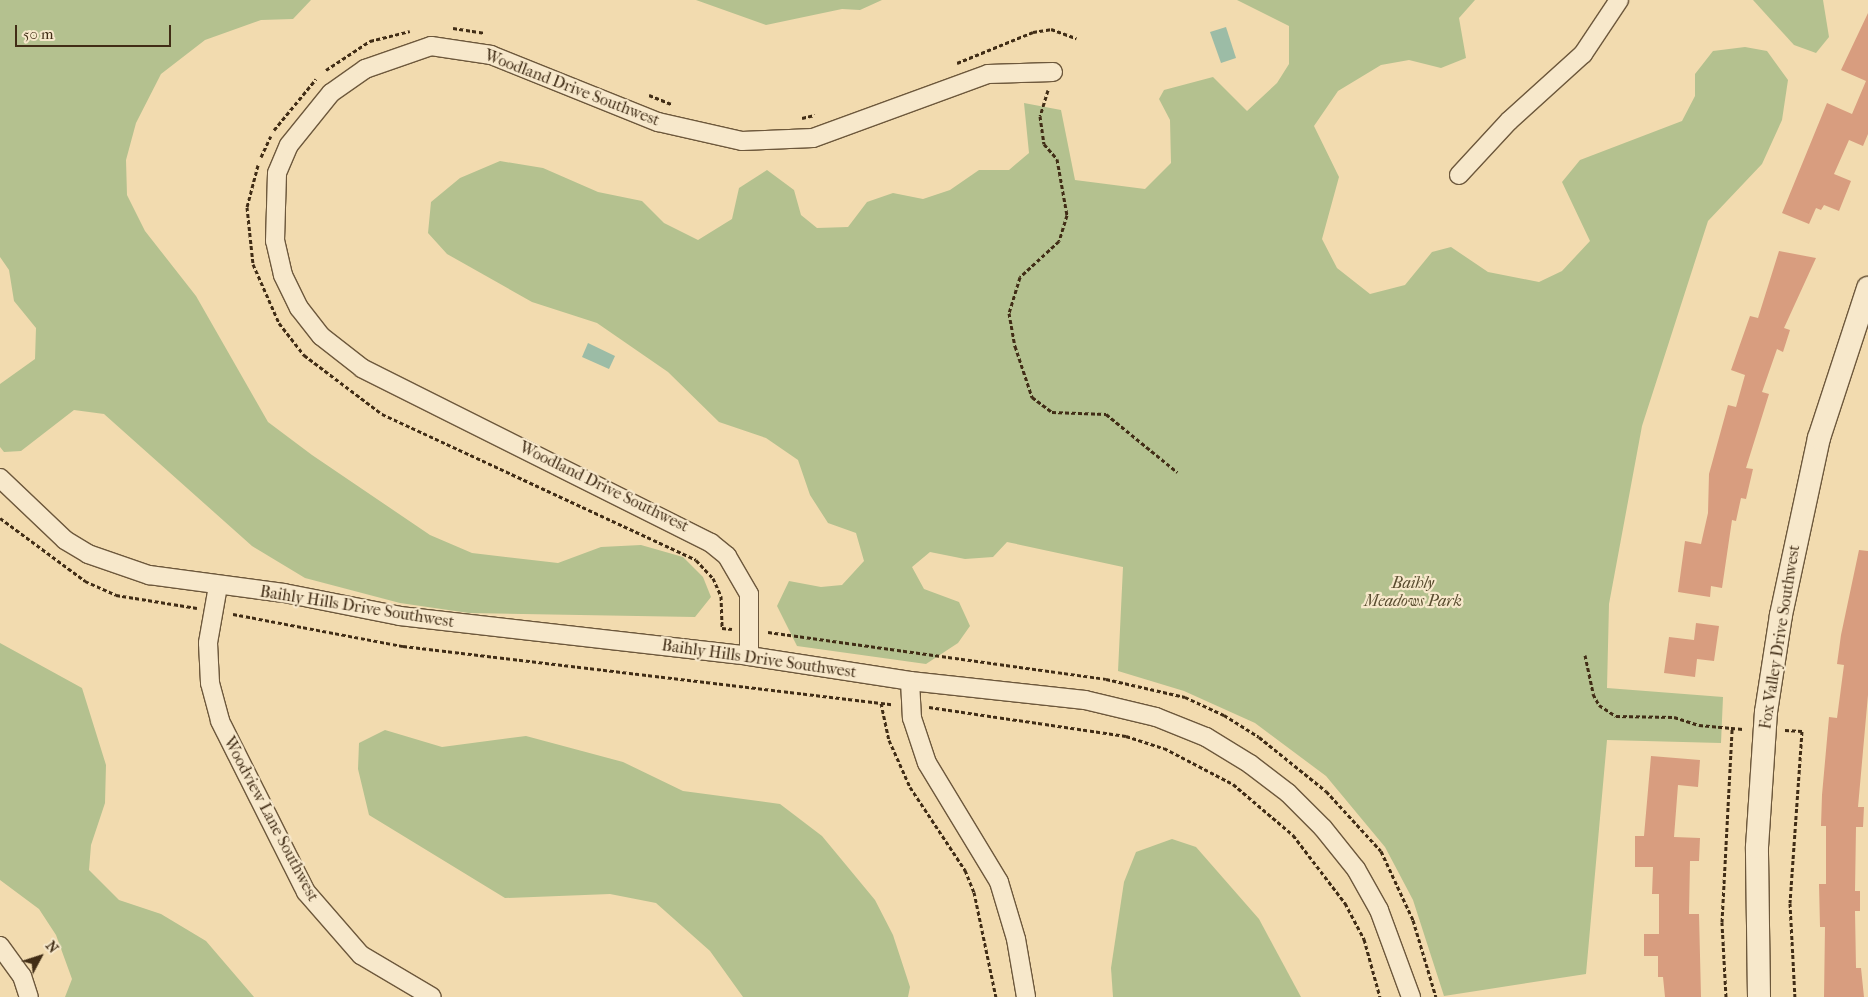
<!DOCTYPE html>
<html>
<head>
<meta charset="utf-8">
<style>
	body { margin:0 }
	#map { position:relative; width:1868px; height:997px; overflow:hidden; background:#f2dbaf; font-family:"IM FELL French Canon",serif }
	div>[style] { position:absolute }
	.green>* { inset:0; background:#b4c18f }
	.water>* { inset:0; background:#9cbca6 }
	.building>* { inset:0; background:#d89d7f }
	.path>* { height:3px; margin-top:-1.5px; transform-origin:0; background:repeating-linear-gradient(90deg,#412d16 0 4px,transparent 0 6.5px) }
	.roads { filter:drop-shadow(1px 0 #6d583c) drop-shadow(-1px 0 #6d583c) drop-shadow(0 1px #6d583c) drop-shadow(0 -1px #6d583c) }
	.minor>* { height:18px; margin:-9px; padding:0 9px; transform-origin:9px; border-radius:9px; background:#f7e8cb }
	.tertiary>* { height:22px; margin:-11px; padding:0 11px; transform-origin:11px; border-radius:11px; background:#f7e8cb }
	span { translate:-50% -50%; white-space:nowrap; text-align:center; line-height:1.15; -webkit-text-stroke:4.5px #f7e8cb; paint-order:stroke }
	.street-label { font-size:16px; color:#412d16 }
	.park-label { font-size:16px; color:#584b2e; font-style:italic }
	.north { position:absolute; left:15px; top:932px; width:50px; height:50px; -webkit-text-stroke:4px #f7e8cb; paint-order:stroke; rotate:50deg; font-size:14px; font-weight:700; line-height:20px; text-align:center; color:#412d16 }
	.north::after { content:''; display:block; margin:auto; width:18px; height:22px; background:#412d16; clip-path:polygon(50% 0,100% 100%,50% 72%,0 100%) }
	.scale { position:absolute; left:15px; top:25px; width:156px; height:22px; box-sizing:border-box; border:2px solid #412d16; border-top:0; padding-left:6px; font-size:15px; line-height:18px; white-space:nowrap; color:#412d16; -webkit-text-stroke:4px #f7e8cb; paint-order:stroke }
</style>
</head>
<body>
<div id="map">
	<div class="green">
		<div style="clip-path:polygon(0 0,311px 0,293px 19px,261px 20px,205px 40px,161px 74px,136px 123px,126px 160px,127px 195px,145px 231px,196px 296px,268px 422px,312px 455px,430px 535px,472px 553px,558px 563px,601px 547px,641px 545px,683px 557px,703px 577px,711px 597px,695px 617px,469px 613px,400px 603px,305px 578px,252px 546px,104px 414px,74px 410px,21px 451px,4px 452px,0 447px,0 384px,35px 359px,36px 328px,14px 301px,9px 270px,0 257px)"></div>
		<div style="clip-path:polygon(696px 0,882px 0,860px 10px,842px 9px,766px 25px)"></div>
		<div style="clip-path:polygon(1237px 0,1475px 0,1459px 18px,1466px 58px,1441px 68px,1409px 60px,1381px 65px,1338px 91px,1314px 126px,1339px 177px,1322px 239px,1337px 268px,1370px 294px,1405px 285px,1432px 252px,1451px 247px,1488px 272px,1539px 282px,1562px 271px,1590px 241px,1562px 182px,1580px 160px,1682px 121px,1695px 96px,1695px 74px,1713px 51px,1745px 47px,1767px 51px,1788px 80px,1782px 120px,1762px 164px,1708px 221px,1642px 426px,1609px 604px,1607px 688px,1723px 697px,1721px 743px,1607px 740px,1586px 974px,1444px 996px,1413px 900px,1385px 847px,1326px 776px,1255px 723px,1184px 691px,1118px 671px,1123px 567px,1007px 542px,993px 557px,965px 559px,930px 552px,912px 567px,924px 589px,959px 602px,970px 626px,958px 643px,926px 664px,797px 646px,777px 606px,789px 581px,821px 587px,842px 585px,864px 561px,856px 533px,828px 523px,810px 495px,798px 460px,766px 438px,719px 422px,668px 372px,597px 323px,532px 302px,447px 254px,428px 233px,431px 202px,460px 178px,500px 161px,543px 168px,598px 192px,642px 201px,664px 223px,698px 240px,732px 219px,739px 188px,767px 170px,794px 190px,801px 215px,817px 228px,848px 227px,867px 202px,893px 193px,923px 199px,950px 190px,979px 170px,1009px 170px,1029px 153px,1024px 103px,1061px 110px,1075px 180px,1145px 189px,1171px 163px,1170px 120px,1159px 99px,1164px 90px,1213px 77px,1247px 111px,1277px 83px,1289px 64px,1289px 26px)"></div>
		<div style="clip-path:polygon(1753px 0,1823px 0,1829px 37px,1816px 53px,1794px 45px)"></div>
		<div style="clip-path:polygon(0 643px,82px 688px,106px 765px,105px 803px,91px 845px,89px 870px,119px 900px,161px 914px,206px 941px,254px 997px,65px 997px,72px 979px,56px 935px,39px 909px,0 880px)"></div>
		<div style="clip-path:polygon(385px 730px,442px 747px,526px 736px,623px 762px,683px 791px,780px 804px,822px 836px,875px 900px,893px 935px,910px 987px,908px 997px,743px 997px,710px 951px,656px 903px,610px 894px,505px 898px,369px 815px,358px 769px,359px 743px)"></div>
		<div style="clip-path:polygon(1172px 839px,1196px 847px,1259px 919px,1301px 997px,1113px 997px,1111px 968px,1124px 882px,1136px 852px)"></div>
	</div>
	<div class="water">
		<div style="clip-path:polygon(1226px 27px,1236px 58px,1221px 63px,1210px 32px)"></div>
		<div style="clip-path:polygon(588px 343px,615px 356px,609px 369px,582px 357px)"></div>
	</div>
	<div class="building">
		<div style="clip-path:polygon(1868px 13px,1868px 134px,1863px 146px,1849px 140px,1834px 174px,1851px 181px,1839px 211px,1824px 205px,1821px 210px,1816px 208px,1809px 224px,1782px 213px,1827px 103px,1852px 114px,1866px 81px,1841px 70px)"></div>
		<div style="clip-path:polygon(1779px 251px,1816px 258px,1784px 328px,1790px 330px,1783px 352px,1777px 349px,1762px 392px,1769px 394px,1746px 468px,1753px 469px,1746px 499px,1741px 498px,1736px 521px,1732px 520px,1722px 588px,1711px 586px,1710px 597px,1678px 592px,1685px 541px,1701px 544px,1708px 513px,1709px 474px,1728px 405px,1736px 407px,1745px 375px,1731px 370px,1750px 316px,1758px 318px)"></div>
		<div style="clip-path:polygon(1859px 550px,1868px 551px,1868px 695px,1858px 807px,1864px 807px,1863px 827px,1856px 827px,1855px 891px,1860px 891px,1860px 911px,1855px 911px,1856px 968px,1861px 968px,1864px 997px,1824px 997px,1825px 927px,1820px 927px,1819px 884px,1826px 884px,1826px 826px,1821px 826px,1822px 795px,1829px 717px,1837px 718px,1844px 665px,1837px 664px,1841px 635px)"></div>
		<div style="clip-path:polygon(1696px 623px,1719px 626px,1714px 661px,1697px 659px,1695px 677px,1664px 673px,1669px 637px,1694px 640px)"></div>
		<div style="clip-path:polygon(1651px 756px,1700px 760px,1698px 787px,1678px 785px,1674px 837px,1700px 838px,1699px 861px,1690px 861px,1689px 914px,1699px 914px,1701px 997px,1665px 997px,1663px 977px,1658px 977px,1658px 956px,1644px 956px,1644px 934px,1659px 934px,1659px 894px,1652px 894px,1653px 867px,1635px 867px,1635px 836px,1644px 836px)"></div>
	</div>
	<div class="path">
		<div style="left:453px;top:28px;width:31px;rotate:9deg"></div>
		<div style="left:957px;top:63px;width:82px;rotate:-22.2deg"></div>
		<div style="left:1033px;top:32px;width:18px;rotate:-9deg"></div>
		<div style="left:1051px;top:29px;width:27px;rotate:20deg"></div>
		<div style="left:326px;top:70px;width:53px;rotate:-33.4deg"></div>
		<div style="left:370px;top:41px;width:41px;rotate:-14deg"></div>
		<div style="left:1048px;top:90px;width:27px;rotate:107deg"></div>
		<div style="left:1040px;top:116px;width:28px;rotate:82deg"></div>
		<div style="left:1044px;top:144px;width:20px;rotate:49deg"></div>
		<div style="left:1057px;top:159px;width:57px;rotate:79.9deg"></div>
		<div style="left:1067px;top:215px;width:27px;rotate:107deg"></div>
		<div style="left:1059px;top:241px;width:53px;rotate:137.3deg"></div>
		<div style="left:1020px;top:277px;width:38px;rotate:107deg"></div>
		<div style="left:1009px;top:313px;width:34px;rotate:80deg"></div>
		<div style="left:1015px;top:346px;width:54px;rotate:71.6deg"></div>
		<div style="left:1032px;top:397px;width:25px;rotate:37deg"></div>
		<div style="left:1052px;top:412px;width:54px;rotate:2.1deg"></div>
		<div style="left:1106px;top:414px;width:92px;rotate:39.2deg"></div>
		<div style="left:649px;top:95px;width:24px;rotate:22deg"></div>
		<div style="left:802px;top:118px;width:13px;rotate:-13deg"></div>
		<div style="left:274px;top:130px;width:66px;rotate:-50.5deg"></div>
		<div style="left:261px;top:157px;width:23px;rotate:-65deg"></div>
		<div style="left:258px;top:165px;width:43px;rotate:104.7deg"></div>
		<div style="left:247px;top:207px;width:57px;rotate:84deg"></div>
		<div style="left:253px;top:264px;width:64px;rotate:66.2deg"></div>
		<div style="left:279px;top:323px;width:41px;rotate:52deg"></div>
		<div style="left:304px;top:355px;width:98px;rotate:37.1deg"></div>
		<div style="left:382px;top:414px;width:346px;rotate:24.9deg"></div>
		<div style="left:696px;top:560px;width:25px;rotate:47deg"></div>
		<div style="left:713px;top:578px;width:20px;rotate:66deg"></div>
		<div style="left:721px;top:596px;width:32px;rotate:88deg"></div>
		<div style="left:722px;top:628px;width:10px;rotate:6deg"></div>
		<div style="left:0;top:518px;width:106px;rotate:36.5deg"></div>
		<div style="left:85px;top:581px;width:34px;rotate:24deg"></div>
		<div style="left:116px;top:595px;width:82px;rotate:9.1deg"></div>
		<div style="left:233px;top:614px;width:173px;rotate:10.7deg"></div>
		<div style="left:403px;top:646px;width:492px;rotate:6.8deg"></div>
		<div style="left:768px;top:632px;width:341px;rotate:7.9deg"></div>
		<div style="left:1106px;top:679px;width:81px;rotate:12.8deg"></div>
		<div style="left:1185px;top:697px;width:43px;rotate:24.8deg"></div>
		<div style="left:1224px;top:715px;width:41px;rotate:32.2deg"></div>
		<div style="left:1259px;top:737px;width:86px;rotate:38.9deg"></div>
		<div style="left:1326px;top:791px;width:81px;rotate:47.5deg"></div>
		<div style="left:1381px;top:851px;width:76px;rotate:65.1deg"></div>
		<div style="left:1413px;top:920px;width:80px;rotate:73.4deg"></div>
		<div style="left:1585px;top:655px;width:40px;rotate:78deg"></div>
		<div style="left:1593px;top:694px;width:13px;rotate:61deg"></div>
		<div style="left:1599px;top:705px;width:20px;rotate:33deg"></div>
		<div style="left:1616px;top:716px;width:58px;rotate:1deg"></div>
		<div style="left:1674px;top:717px;width:26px;rotate:18deg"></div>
		<div style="left:1699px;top:725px;width:44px;rotate:5.2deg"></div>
		<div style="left:881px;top:703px;width:38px;rotate:78deg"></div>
		<div style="left:889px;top:740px;width:51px;rotate:65.9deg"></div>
		<div style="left:910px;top:787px;width:100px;rotate:56.5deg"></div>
		<div style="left:965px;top:870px;width:24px;rotate:68deg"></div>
		<div style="left:974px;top:892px;width:107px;rotate:78.2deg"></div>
		<div style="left:929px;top:707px;width:199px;rotate:8.4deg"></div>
		<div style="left:1126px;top:736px;width:40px;rotate:18deg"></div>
		<div style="left:1164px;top:748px;width:78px;rotate:27.6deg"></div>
		<div style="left:1233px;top:784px;width:79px;rotate:40.4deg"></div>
		<div style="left:1293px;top:835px;width:86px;rotate:52.6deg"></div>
		<div style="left:1345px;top:903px;width:41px;rotate:62.2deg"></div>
		<div style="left:1364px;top:939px;width:60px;rotate:74.6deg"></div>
		<div style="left:1785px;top:730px;width:17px;rotate:3deg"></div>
		<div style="left:1802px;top:731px;width:172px;rotate:94deg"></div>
		<div style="left:1790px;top:903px;width:94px;rotate:87deg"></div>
		<div style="left:1726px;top:997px;width:75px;rotate:-93.1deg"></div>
		<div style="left:1722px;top:922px;width:194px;rotate:-87deg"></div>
	</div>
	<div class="roads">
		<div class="minor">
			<div style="left:1459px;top:175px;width:74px;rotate:-47.2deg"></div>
			<div style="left:1509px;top:121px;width:100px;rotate:-42.2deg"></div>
			<div style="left:1583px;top:54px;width:65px;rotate:-56.3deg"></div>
			<div style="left:0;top:478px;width:90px;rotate:43.6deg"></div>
			<div style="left:65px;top:540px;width:27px;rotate:31deg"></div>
			<div style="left:88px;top:554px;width:65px;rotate:19deg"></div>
			<div style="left:149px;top:575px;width:136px;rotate:7.6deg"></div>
			<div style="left:284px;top:593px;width:118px;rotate:11.2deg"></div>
			<div style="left:400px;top:616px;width:351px;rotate:6.5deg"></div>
			<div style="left:749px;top:656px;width:163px;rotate:8.8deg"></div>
			<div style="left:910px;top:681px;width:176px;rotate:6.2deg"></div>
			<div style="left:1085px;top:700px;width:73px;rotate:13.5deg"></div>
			<div style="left:1156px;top:717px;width:54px;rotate:21.8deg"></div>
			<div style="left:1206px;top:737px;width:52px;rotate:31.5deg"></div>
			<div style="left:1250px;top:764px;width:48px;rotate:37.3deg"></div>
			<div style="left:1288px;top:793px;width:49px;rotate:45deg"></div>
			<div style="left:1323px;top:828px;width:53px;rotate:51.2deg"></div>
			<div style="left:1356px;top:869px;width:47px;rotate:60.7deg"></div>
			<div style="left:1379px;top:910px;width:93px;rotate:69.8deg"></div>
			<div style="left:218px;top:586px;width:58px;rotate:100deg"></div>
			<div style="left:208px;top:643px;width:40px;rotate:87.1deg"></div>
			<div style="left:210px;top:683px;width:39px;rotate:75deg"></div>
			<div style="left:220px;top:721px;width:191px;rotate:63.3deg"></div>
			<div style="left:306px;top:892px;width:84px;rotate:48.9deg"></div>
			<div style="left:361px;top:955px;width:82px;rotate:30.6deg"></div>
			<div style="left:749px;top:656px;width:62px;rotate:-90deg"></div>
			<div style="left:749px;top:594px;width:44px;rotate:-120.1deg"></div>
			<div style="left:727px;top:556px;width:21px;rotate:-141deg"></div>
			<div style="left:711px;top:543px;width:390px;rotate:-153.4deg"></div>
			<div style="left:362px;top:368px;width:52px;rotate:-142deg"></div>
			<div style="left:321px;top:336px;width:36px;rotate:-128deg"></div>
			<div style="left:299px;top:308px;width:37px;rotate:-116deg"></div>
			<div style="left:283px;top:275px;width:35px;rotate:-103deg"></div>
			<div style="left:275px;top:241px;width:68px;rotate:-88.3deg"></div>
			<div style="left:277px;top:173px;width:30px;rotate:-67deg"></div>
			<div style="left:289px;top:145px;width:67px;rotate:-51.1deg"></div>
			<div style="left:331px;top:93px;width:42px;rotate:-35.2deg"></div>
			<div style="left:365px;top:69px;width:70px;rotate:-19.2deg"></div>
			<div style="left:431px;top:46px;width:61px;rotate:8.5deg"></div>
			<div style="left:491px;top:55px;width:180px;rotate:21.9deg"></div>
			<div style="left:658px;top:122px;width:86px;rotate:12.7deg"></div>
			<div style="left:742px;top:141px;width:71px;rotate:-2.4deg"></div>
			<div style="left:813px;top:138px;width:186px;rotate:-20.1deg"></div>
			<div style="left:988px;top:74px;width:65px;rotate:-1.8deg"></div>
			<div style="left:910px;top:681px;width:37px;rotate:87deg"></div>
			<div style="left:912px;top:718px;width:47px;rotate:71.6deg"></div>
			<div style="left:927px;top:763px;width:139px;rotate:58.8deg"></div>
			<div style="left:999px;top:882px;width:59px;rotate:73.4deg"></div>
			<div style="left:1016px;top:939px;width:59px;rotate:80.2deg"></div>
			<div style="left:0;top:946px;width:37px;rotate:54deg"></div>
			<div style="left:22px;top:976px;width:22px;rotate:72deg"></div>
		</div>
		<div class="tertiary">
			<div style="left:1759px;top:997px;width:150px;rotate:-90.8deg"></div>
			<div style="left:1757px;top:847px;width:135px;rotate:-86.2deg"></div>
			<div style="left:1766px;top:712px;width:98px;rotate:-81.2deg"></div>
			<div style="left:1781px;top:615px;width:181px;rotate:-77.9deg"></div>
			<div style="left:1819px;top:438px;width:158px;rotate:-71.9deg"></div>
		</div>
	</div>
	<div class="street-label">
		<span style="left:572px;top:88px;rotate:21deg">Woodland Drive Southwest</span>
		<span style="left:604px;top:487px;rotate:26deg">Woodland Drive Southwest</span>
		<span style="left:357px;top:607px;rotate:9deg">Baihly Hills Drive Southwest</span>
		<span style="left:1780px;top:637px;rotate:-81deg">Fox Valley Drive Southwest</span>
		<span style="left:759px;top:659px;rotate:8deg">Baihly Hills Drive Southwest</span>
		<span style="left:271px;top:819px;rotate:62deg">Woodview Lane Southwest</span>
	</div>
	<div class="park-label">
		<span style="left:1413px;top:592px">Baihly<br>Meadows Park</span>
	</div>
	<div class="north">N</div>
	<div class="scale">50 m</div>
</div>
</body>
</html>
